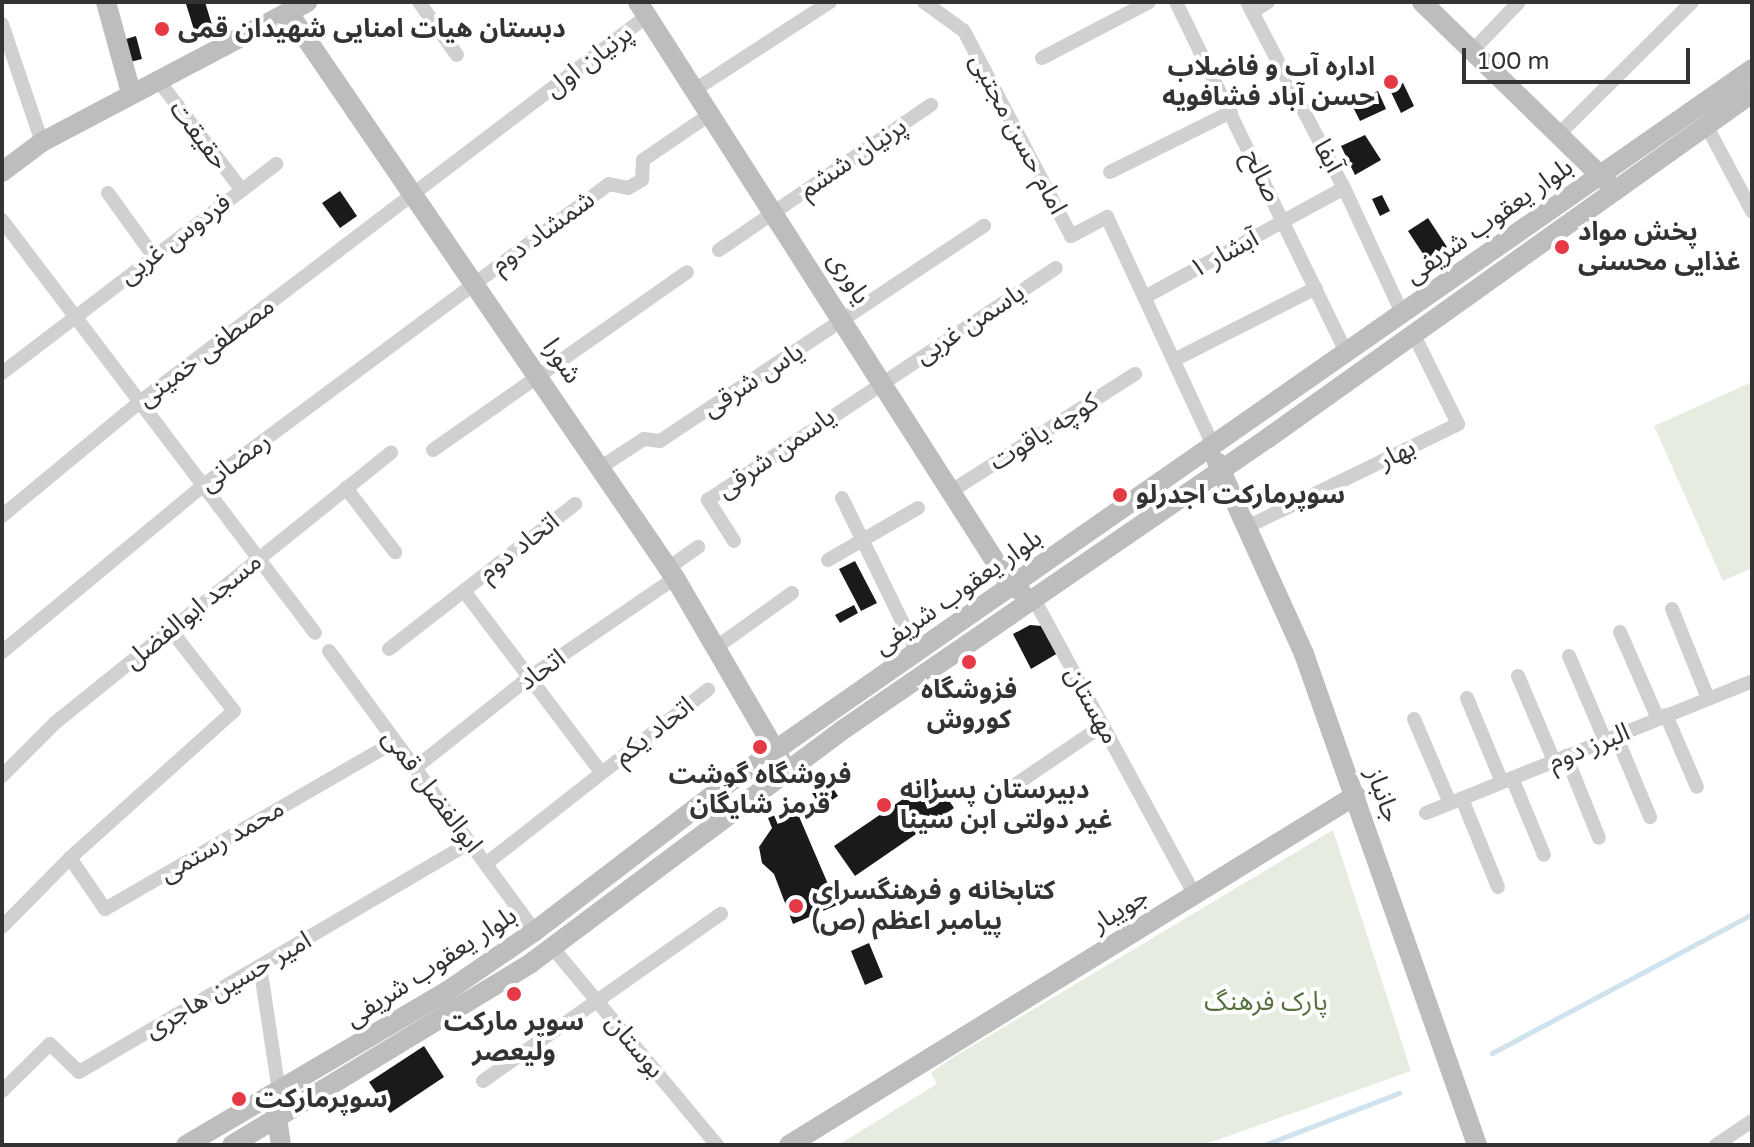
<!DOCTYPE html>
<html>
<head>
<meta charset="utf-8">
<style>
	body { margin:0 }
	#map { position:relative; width:1754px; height:1147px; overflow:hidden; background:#fff; font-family:"Varela Round","Noto Sans Arabic",sans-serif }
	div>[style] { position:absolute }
	.green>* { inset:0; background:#e6ecdf }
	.stream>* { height:5px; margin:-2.5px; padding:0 2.5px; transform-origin:2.5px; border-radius:2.5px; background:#cfe2ee }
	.building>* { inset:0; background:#1a1a1a }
	.street>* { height:14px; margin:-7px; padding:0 7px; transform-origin:7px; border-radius:7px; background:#d0d0d0 }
	.secondary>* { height:20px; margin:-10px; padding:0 10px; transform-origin:10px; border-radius:10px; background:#bdbdbd }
	.dots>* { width:22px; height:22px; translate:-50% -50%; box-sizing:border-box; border:4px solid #fff; border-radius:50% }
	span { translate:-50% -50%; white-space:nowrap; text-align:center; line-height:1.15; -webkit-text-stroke:8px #fff; paint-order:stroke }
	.poi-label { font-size:26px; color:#333; font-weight:700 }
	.left { translate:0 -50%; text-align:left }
	.right { translate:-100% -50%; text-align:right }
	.street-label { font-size:26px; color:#333 }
	.park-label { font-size:26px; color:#56703f }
	.frame { position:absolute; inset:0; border:4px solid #333; pointer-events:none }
	.scale { position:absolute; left:1462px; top:48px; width:228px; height:36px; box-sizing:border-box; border:4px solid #333; border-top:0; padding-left:10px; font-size:24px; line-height:28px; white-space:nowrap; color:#333; -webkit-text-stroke:6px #fff; paint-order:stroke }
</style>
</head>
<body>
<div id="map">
	<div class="green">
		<div style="clip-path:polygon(1752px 382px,1752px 568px,1723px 581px,1654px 426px)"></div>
		<div style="clip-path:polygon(1333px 830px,1411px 1071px,1203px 1145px,838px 1145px,937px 1084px,931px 1073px,952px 1058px)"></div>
	</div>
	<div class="stream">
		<div style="left:1492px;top:1053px;width:295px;rotate:-28.1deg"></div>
		<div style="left:1264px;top:1145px;width:145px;rotate:-21.1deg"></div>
	</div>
	<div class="building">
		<div style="clip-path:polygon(192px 2px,205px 2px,212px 25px,195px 33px,186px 4px)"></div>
		<div style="clip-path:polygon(136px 36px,142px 59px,130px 62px,123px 40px)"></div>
		<div style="clip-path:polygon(1403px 83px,1414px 106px,1401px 113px,1390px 90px)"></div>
		<div style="clip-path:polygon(1378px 91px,1386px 109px,1360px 121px,1351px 103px)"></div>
		<div style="clip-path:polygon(1365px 135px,1381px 160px,1355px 175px,1341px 146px)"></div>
		<div style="clip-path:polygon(340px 191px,357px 216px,340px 228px,322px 203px)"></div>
		<div style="clip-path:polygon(1382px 195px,1390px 211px,1380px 216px,1372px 199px)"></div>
		<div style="clip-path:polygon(1428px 218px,1447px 247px,1427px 260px,1408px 231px)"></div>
		<div style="clip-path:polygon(855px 561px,877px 603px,861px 611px,839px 569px)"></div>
		<div style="clip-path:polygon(854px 605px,858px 613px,840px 623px,835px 615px)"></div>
		<div style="clip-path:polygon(1030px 625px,1042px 626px,1058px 653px,1031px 669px,1013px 634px)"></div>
		<div style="clip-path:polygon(934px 778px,954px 808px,855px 876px,834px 846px)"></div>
		<div style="clip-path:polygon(829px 782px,838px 796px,821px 807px,812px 793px)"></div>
		<div style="clip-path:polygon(795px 807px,837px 905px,793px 924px,774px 874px,762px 863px,759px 847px,772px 828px,768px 818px)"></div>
		<div style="clip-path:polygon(869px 943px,883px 977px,865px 985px,851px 951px)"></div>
		<div style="clip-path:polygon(424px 1046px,444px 1077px,390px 1113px,369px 1082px)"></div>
	</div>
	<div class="street">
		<div style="left:419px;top:2px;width:65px;rotate:54.4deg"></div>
		<div style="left:924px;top:2px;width:49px;rotate:35.9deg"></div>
		<div style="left:964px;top:31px;width:231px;rotate:62.4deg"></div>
		<div style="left:1071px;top:236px;width:41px;rotate:-27.8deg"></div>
		<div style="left:1107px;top:217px;width:251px;rotate:65.1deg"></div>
		<div style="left:1176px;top:2px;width:389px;rotate:64.1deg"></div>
		<div style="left:1247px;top:2px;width:210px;rotate:62.5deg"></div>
		<div style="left:1344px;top:188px;width:138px;rotate:65.1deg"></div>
		<div style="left:1252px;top:12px;width:19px;rotate:-32deg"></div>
		<div style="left:2px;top:24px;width:125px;rotate:71.3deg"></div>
		<div style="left:1473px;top:50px;width:66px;rotate:-46.2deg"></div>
		<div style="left:1042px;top:58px;width:121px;rotate:-27.6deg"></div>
		<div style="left:158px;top:80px;width:137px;rotate:52.7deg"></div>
		<div style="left:696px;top:89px;width:160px;rotate:-33deg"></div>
		<div style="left:1706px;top:125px;width:98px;rotate:61.9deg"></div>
		<div style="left:1560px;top:133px;width:186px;rotate:-44.8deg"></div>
		<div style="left:1110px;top:172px;width:135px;rotate:-26.4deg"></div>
		<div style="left:108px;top:193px;width:75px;rotate:54.2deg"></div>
		<div style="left:2px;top:220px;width:518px;rotate:52.84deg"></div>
		<div style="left:719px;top:250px;width:257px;rotate:-34.4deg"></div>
		<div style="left:1145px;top:297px;width:227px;rotate:-28.7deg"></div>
		<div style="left:1174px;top:360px;width:159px;rotate:-26.9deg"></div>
		<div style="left:2px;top:373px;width:345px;rotate:-37.3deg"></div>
		<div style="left:433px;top:450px;width:310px;rotate:-35deg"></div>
		<div style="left:601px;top:467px;width:51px;rotate:-33.1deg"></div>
		<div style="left:644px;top:439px;width:16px;rotate:7deg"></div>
		<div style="left:660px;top:441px;width:389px;rotate:-33.6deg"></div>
		<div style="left:346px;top:488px;width:81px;rotate:52.6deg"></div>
		<div style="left:953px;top:490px;width:216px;rotate:-32.5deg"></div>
		<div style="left:842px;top:498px;width:171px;rotate:64deg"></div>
		<div style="left:2px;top:516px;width:180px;rotate:-39.6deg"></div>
		<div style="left:141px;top:401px;width:636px;rotate:-37.27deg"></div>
		<div style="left:1245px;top:528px;width:237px;rotate:-26deg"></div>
		<div style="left:1458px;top:424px;width:102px;rotate:-116.3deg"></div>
		<div style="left:734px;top:541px;width:49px;rotate:-122.4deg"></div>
		<div style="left:708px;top:500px;width:418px;rotate:-33.7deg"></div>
		<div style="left:828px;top:560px;width:104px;rotate:-30deg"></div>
		<div style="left:668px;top:568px;width:37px;rotate:-35deg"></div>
		<div style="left:464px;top:591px;width:227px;rotate:52.9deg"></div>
		<div style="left:1034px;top:599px;width:337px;rotate:61.5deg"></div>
		<div style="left:1672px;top:609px;width:96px;rotate:68deg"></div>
		<div style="left:1620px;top:632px;width:95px;rotate:66.4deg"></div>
		<div style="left:718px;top:646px;width:91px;rotate:-35.6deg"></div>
		<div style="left:389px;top:649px;width:236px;rotate:-37.9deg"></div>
		<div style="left:329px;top:651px;width:348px;rotate:53.7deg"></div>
		<div style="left:2px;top:652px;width:264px;rotate:-39.6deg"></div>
		<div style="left:205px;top:484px;width:503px;rotate:-36.6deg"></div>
		<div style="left:609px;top:184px;width:19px;rotate:12deg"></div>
		<div style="left:628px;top:188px;width:16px;rotate:-30deg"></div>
		<div style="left:642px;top:180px;width:20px;rotate:-87deg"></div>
		<div style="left:643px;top:160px;width:83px;rotate:-34.3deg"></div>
		<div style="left:1569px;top:656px;width:91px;rotate:66.8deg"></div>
		<div style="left:1518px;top:676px;width:92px;rotate:67deg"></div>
		<div style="left:1467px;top:698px;width:91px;rotate:67.4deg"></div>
		<div style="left:1666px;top:715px;width:78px;rotate:66.7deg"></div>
		<div style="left:1414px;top:719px;width:91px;rotate:66.8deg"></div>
		<div style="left:1616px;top:736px;width:88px;rotate:67.2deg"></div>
		<div style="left:1566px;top:756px;width:88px;rotate:68.1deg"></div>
		<div style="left:415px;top:768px;width:147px;rotate:-38.4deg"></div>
		<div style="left:530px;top:677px;width:176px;rotate:-34.3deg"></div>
		<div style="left:2px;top:776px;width:76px;rotate:-45deg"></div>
		<div style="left:56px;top:722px;width:430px;rotate:-38.8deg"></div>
		<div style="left:1512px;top:778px;width:83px;rotate:67.4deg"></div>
		<div style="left:1009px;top:789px;width:114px;rotate:-34.2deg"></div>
		<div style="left:1462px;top:799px;width:95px;rotate:67.8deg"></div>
		<div style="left:1426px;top:813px;width:352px;rotate:-22deg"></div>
		<div style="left:70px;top:858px;width:62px;rotate:55.5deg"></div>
		<div style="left:105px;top:909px;width:334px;rotate:-30deg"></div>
		<div style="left:487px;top:863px;width:281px;rotate:-38.1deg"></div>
		<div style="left:2px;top:927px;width:97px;rotate:-45.4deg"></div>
		<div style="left:70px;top:858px;width:220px;rotate:-41.9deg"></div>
		<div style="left:234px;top:711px;width:104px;rotate:-128deg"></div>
		<div style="left:552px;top:947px;width:258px;rotate:50.2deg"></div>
		<div style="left:260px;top:966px;width:127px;rotate:81.4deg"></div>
		<div style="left:483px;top:1081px;width:291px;rotate:-35.1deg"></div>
		<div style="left:2px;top:1091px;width:67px;rotate:-44.4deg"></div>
		<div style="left:50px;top:1044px;width:40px;rotate:44deg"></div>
		<div style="left:79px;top:1072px;width:452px;rotate:-30.4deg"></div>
		<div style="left:1716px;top:1145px;width:43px;rotate:-33.7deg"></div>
	</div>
	<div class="secondary">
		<div style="left:106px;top:2px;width:94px;rotate:74.6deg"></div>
		<div style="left:638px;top:2px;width:693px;rotate:57.43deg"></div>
		<div style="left:1011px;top:586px;width:11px;rotate:27deg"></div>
		<div style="left:1422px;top:2px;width:260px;rotate:44.2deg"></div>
		<div style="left:288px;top:12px;width:686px;rotate:55.64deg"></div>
		<div style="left:675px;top:578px;width:211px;rotate:59.8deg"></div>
		<div style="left:2px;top:172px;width:50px;rotate:-36.9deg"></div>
		<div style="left:42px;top:142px;width:300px;rotate:-27.8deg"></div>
		<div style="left:1217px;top:462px;width:211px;rotate:65.6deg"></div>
		<div style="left:1304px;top:654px;width:521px;rotate:70.59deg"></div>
		<div style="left:276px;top:1110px;width:35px;rotate:82deg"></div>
		<div style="left:186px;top:1145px;width:302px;rotate:-30.5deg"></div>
		<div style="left:446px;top:992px;width:108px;rotate:-34.4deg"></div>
		<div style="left:535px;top:931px;width:250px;rotate:-37.4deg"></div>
		<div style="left:734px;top:779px;width:1241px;rotate:-34.89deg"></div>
		<div style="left:232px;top:1145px;width:350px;rotate:-31.3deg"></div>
		<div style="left:531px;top:963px;width:387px;rotate:-36.8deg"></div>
		<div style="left:841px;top:731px;width:518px;rotate:-34.46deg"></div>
		<div style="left:1268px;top:438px;width:594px;rotate:-35.48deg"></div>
		<div style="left:789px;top:1145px;width:666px;rotate:-31.69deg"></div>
	</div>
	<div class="dots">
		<div style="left:162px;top:29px;background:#e63946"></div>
		<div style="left:1391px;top:82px;background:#e63946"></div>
		<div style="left:1562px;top:247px;background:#e63946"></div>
		<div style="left:1120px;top:495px;background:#e63946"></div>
		<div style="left:969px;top:662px;background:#e63946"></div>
		<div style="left:760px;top:747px;background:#e63946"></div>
		<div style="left:884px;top:805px;background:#e63946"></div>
		<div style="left:796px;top:906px;background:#e63946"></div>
		<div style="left:514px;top:994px;background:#e63946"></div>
		<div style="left:239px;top:1099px;background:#e63946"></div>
	</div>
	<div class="poi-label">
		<span class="left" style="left:178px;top:29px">دبستان هیات امنایی شهیدان قمی</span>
		<span class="right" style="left:1375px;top:82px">اداره آب و فاضلاب<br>حسن آباد فشافویه</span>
		<span class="left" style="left:1578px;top:247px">پخش مواد<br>غذایی محسنی</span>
		<span class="left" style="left:1136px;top:495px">سوپرمارکت اجدرلو</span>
		<span style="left:969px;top:705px">فزوشگاه<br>کوروش</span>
		<span style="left:760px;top:790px">فروشگاه گوشت<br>قرمز شایگان</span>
		<span class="left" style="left:900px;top:805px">دبیرستان پسرانه<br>غیر دولتی ابن سینا</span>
		<span class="left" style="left:812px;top:906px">کتابخانه و فرهنگسرای<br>پیامبر اعظم (ص)</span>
		<span style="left:514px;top:1037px">سوپر مارکت<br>ولیعصر</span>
		<span class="left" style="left:255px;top:1099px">سوپرمارکت</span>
	</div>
	<div class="street-label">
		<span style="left:589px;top:61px;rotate:-37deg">پرنیان اول</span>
		<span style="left:1018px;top:134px;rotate:62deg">امام حسن مجتبی</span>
		<span style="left:199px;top:135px;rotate:53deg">حقیقت</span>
		<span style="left:1328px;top:156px;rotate:62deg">آبفا</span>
		<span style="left:853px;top:158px;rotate:-34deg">پرنیان ششم</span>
		<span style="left:1262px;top:176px;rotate:64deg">صالح</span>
		<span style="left:1489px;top:221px;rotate:-35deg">بلوار یعقوب شریفی</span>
		<span style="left:543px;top:232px;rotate:-36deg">شمشاد دوم</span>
		<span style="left:175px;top:239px;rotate:-37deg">فردوس غربی</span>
		<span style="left:1224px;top:254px;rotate:-28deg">آبشار ۱</span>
		<span style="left:849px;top:278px;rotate:57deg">یاوری</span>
		<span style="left:970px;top:324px;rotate:-33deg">یاسمن غربی</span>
		<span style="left:206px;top:352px;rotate:-37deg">مصطفی خمینی</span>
		<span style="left:562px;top:361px;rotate:56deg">شورا</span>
		<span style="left:753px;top:380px;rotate:-33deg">یاس شرقی</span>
		<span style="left:1044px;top:432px;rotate:-32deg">کوچه یاقوت</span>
		<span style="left:776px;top:453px;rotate:-35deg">یاسمن شرقی</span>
		<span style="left:1397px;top:454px;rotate:-26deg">بهار</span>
		<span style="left:235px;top:462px;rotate:-37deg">رمضانی</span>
		<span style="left:519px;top:547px;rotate:-38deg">اتحاد دوم</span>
		<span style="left:958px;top:592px;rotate:-35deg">بلوار یعقوب شریفی</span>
		<span style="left:193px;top:611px;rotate:-39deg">مسجد ابوالفضل</span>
		<span style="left:542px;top:670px;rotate:-36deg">اتحاد</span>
		<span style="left:1092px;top:705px;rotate:61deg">مهستان</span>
		<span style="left:654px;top:731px;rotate:-38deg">اتحاد یکم</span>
		<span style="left:1589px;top:747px;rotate:-22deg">البرز دوم</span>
		<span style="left:432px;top:791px;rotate:53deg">ابوالفضل قمی</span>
		<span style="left:1383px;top:795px;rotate:70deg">جانباز</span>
		<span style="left:222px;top:841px;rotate:-30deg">محمد رستمی</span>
		<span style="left:1120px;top:910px;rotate:-32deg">جویبار</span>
		<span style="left:431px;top:967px;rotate:-33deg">بلوار یعقوب شریفی</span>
		<span style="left:228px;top:985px;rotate:-30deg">امیر حسین هاجری</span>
		<span style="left:635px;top:1046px;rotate:50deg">بوستان</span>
	</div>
	<div class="park-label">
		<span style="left:1266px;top:1002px">پارک فرهنگ</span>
	</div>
	<div class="frame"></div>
	<div class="scale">100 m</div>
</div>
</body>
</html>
